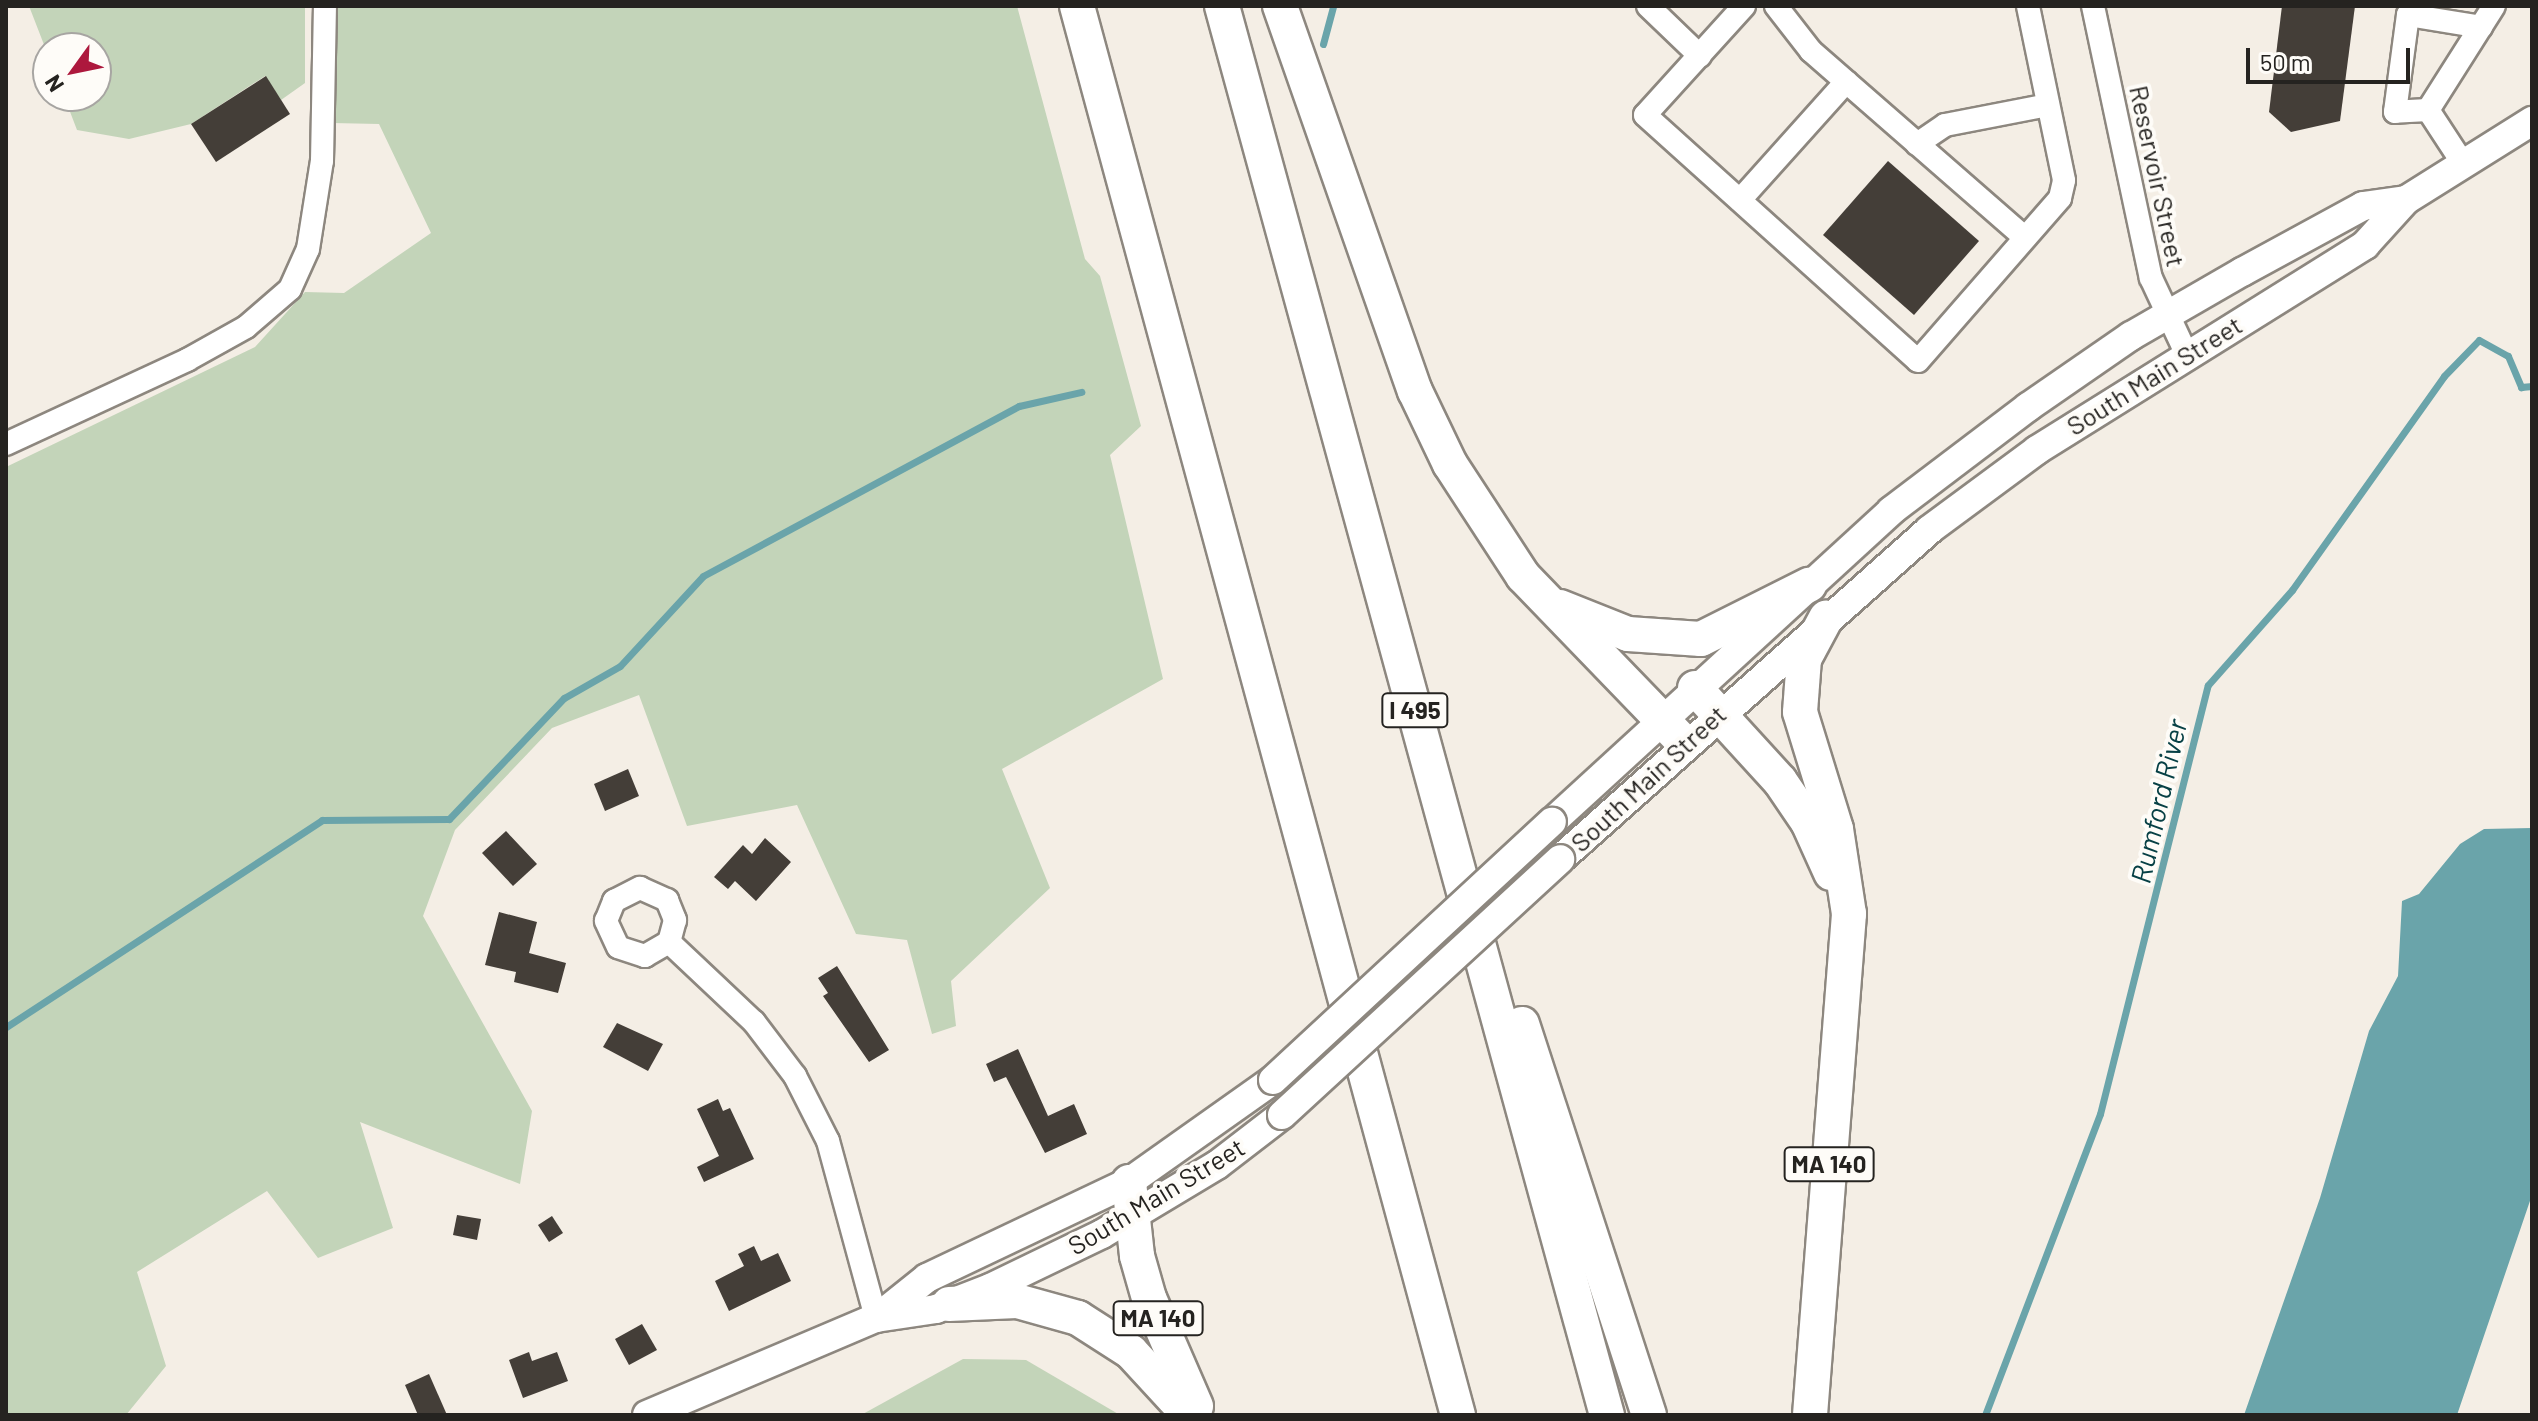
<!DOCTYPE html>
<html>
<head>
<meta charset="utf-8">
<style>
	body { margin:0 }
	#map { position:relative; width:2538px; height:1421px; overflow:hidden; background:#f4eee5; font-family:Barlow,sans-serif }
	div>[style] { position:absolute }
	.green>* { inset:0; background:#c3d4b9 }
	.water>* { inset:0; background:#6aa4aa }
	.stream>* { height:7px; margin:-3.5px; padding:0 3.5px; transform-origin:3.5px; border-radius:3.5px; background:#6aa4aa }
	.building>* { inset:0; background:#443e38 }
	.roads { filter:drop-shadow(2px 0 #8d877f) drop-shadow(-2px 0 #8d877f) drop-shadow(0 2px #8d877f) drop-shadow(0 -2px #8d877f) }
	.minor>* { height:22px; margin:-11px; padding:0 11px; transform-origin:11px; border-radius:11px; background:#fff }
	.major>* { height:28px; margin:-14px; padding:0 14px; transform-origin:14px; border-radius:14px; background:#fff }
	.highway>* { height:34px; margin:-17px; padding:0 17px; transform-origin:17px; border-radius:17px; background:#fff }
	.bridges { filter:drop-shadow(2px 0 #8d877f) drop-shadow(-2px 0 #8d877f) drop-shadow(0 2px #8d877f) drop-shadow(0 -2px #8d877f) }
	.major-bridge>* { height:28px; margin:-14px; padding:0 14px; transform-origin:14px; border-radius:14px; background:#fff }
	span { translate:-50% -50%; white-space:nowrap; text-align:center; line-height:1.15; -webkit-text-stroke:8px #fefcf8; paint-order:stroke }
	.shield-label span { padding:2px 6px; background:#fefcf8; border:2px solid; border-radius:6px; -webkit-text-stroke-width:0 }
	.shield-label { font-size:24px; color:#252320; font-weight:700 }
	.street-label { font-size:26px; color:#252320 }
	.water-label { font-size:28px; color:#074045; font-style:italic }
	.frame { position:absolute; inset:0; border:8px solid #252320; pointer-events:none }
	.north { position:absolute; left:32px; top:32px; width:80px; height:80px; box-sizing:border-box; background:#fefcf8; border:2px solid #a7a5a2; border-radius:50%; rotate:237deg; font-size:22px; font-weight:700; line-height:32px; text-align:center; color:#252320 }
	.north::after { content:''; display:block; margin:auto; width:28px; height:36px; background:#ad183d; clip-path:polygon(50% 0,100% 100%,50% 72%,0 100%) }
	.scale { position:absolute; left:2246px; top:48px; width:164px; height:36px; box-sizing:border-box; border:4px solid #252320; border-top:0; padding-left:10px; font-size:24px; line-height:28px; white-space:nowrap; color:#252320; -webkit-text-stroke:6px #fefcf8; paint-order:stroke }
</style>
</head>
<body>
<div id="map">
	<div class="green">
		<div style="clip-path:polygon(29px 6px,305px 6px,305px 83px,281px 100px,265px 76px,191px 124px,129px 139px,77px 130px,64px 96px,96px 96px,96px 48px,48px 48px,48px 55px)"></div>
		<div style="clip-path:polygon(332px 6px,1017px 6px,1085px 259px,1100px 276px,1141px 426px,1110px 455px,1163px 679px,1002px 769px,1050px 888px,951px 981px,956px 1026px,932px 1034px,907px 940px,856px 934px,797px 805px,687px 826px,639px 695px,552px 728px,455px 830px,423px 916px,532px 1111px,520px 1184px,360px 1122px,393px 1228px,318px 1258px,267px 1191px,137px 1272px,166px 1366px,126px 1415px,6px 1415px,6px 467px,255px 347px,305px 292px,344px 293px,431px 233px,379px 124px,332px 123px)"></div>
		<div style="clip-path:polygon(963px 1359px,1026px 1360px,1120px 1415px,861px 1415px)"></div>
	</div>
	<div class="water">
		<div style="clip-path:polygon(2532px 828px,2532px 1195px,2457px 1415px,2244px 1415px,2320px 1198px,2369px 1031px,2398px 976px,2402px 901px,2419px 894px,2460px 844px,2484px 829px)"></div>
	</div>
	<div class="stream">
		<div style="left:1323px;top:44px;width:39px;rotate:-75deg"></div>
		<div style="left:6px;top:1027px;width:378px;rotate:-33.2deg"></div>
		<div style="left:322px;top:820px;width:127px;rotate:-0.5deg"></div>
		<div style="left:449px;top:819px;width:167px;rotate:-46.5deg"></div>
		<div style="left:564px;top:698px;width:64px;rotate:-29.7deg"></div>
		<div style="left:620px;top:666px;width:122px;rotate:-47.3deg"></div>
		<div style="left:703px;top:576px;width:359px;rotate:-28.3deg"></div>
		<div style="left:1019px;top:406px;width:64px;rotate:-12.7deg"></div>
		<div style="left:1985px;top:1415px;width:322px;rotate:-69.1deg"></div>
		<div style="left:2100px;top:1114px;width:442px;rotate:-75.9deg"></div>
		<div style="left:2208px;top:685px;width:127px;rotate:-48.5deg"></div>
		<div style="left:2292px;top:590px;width:262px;rotate:-54.6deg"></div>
		<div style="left:2444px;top:376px;width:50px;rotate:-45.8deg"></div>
		<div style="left:2479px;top:340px;width:33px;rotate:29deg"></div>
		<div style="left:2508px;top:356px;width:34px;rotate:67deg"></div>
		<div style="left:2521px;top:387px;width:11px;rotate:-5deg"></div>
	</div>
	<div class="building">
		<div style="clip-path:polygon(2282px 6px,2355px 6px,2340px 121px,2291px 132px,2269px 112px)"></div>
		<div style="clip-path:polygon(266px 76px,290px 114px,216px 162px,191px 124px)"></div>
		<div style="clip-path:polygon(1888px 161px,1979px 241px,1914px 315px,1823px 235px)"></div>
		<div style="clip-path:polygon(628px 769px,639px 796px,605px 811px,594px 784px)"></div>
		<div style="clip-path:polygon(506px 831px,537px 864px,513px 886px,482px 853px)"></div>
		<div style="clip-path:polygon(765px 838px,791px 862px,756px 901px,735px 881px,728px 889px,714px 877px,743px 845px,752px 854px)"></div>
		<div style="clip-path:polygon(499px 912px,537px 922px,529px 953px,566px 963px,558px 993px,514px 982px,516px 972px,485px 965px)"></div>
		<div style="clip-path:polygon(837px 966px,889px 1050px,869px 1062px,823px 996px,828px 993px,818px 978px)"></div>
		<div style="clip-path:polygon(617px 1023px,663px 1044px,648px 1071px,603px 1047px)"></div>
		<div style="clip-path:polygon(1018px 1049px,1048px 1116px,1074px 1104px,1087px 1134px,1045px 1153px,1006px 1077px,994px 1082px,986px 1064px)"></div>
		<div style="clip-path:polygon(718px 1099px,723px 1111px,730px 1108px,754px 1159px,704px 1182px,697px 1167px,719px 1156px,697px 1109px)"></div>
		<div style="clip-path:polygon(457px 1215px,481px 1219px,477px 1240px,453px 1235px)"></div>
		<div style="clip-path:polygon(552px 1216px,563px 1233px,549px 1242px,538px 1225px)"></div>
		<div style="clip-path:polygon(754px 1246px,761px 1261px,778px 1253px,791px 1281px,729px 1311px,715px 1281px,744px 1266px,738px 1254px)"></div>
		<div style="clip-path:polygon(642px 1324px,657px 1350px,629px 1365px,615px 1339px)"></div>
		<div style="clip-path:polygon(529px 1352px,532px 1361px,557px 1352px,568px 1381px,523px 1398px,509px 1360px)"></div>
		<div style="clip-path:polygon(429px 1374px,447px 1415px,418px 1415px,405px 1385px)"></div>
	</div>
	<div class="roads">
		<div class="minor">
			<div style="left:1648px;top:6px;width:72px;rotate:43.9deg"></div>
			<div style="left:1744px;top:6px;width:147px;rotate:132.2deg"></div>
			<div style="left:1645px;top:115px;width:367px;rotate:42deg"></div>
			<div style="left:1918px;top:361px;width:216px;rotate:-48.9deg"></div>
			<div style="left:2060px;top:198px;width:18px;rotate:-77deg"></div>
			<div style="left:2064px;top:180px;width:178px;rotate:-101.7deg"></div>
			<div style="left:1776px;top:6px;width:57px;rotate:52.1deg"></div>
			<div style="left:1811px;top:51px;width:284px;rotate:41.1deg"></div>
			<div style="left:2093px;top:6px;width:278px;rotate:78deg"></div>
			<div style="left:2151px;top:278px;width:83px;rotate:65deg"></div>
			<div style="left:2428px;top:110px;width:33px;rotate:177deg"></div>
			<div style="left:2395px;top:112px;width:98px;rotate:-82.4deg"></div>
			<div style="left:2408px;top:15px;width:74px;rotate:9.3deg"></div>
			<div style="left:1917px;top:144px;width:34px;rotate:-34deg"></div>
			<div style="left:1945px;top:125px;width:105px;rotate:-11deg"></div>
			<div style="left:2464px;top:165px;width:66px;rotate:-123.2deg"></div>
			<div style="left:2428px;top:110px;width:123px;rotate:-57.6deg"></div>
			<div style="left:1740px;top:200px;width:159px;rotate:-48.1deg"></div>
			<div style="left:6px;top:444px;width:200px;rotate:-24.9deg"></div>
			<div style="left:187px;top:360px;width:68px;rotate:-29.2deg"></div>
			<div style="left:246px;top:327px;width:58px;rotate:-40.8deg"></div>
			<div style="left:290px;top:289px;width:44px;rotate:-65.8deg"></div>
			<div style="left:308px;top:249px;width:89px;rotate:-81deg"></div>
			<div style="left:322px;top:161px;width:155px;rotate:-88.9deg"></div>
			<div style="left:669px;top:942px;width:28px;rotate:150deg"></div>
			<div style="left:645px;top:956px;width:28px;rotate:-162deg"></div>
			<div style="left:618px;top:947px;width:29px;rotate:-115deg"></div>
			<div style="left:606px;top:921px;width:22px;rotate:-68deg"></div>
			<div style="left:614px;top:901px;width:29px;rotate:-27deg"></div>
			<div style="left:640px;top:888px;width:30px;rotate:24deg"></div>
			<div style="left:667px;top:900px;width:22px;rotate:68deg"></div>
			<div style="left:675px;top:920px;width:23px;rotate:105deg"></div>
			<div style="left:669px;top:942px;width:117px;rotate:43.3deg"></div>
			<div style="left:754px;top:1022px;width:68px;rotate:52.8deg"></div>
			<div style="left:795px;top:1076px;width:73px;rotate:63.1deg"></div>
			<div style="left:828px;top:1141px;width:183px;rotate:74.8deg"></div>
		</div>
		<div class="major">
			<div style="left:1552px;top:822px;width:460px;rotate:-42.5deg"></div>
			<div style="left:1891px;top:511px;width:172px;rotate:-37.2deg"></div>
			<div style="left:2028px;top:407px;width:125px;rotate:-34.6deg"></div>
			<div style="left:2131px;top:336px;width:128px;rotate:-30deg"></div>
			<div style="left:2242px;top:272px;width:138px;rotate:-28.6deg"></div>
			<div style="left:2363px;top:206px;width:43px;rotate:-7.9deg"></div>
			<div style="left:1560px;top:859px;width:494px;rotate:-41.7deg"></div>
			<div style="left:1929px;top:530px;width:134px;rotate:-36.5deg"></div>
			<div style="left:2037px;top:450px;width:387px;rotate:-32deg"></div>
			<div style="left:2365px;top:245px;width:61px;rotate:-47.7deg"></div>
			<div style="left:2406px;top:200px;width:149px;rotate:-32.1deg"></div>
			<div style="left:877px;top:1318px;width:64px;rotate:-38.7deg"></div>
			<div style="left:927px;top:1278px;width:224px;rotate:-25.4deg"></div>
			<div style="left:1129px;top:1182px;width:176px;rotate:-35.3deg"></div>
			<div style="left:647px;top:1415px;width:249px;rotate:-23deg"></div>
			<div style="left:876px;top:1318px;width:61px;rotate:-8.5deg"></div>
			<div style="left:936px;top:1309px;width:58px;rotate:-21.3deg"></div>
			<div style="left:990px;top:1288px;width:124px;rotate:-25.7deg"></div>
			<div style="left:1102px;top:1234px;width:134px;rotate:-31deg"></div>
			<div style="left:1217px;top:1165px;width:82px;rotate:-37.6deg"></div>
		</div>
		<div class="highway">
			<div style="left:1077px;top:6px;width:1460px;rotate:74.87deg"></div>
			<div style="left:1222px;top:6px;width:1461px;rotate:74.72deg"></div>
			<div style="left:1280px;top:6px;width:408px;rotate:70.7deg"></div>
			<div style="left:1415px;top:391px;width:81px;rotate:64.4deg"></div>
			<div style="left:1450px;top:464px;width:134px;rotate:56.9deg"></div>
			<div style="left:1523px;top:576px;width:232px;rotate:46deg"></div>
			<div style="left:1560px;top:607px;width:73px;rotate:21.7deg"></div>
			<div style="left:1628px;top:634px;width:73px;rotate:3.9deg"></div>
			<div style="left:1701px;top:639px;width:121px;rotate:-26.6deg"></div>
			<div style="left:1695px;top:688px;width:126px;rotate:47.6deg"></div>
			<div style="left:1780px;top:781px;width:50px;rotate:55.7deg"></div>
			<div style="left:1808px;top:822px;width:56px;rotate:65.7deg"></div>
			<div style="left:1522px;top:1024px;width:411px;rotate:72deg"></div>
			<div style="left:1129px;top:1182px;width:74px;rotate:83.8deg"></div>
			<div style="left:1137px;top:1256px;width:44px;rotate:74.1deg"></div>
			<div style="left:1149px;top:1298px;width:118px;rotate:66.5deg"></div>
			<div style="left:949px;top:1304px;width:68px;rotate:-2.5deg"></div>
			<div style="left:1017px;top:1301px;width:63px;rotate:15.6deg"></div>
			<div style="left:1078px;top:1318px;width:63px;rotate:32.7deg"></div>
			<div style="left:1131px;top:1352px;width:86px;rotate:47.4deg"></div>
			<div style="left:1810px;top:1415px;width:503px;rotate:-85.55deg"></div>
			<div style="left:1849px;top:914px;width:86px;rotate:-98.7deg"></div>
			<div style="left:1836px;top:829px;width:122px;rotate:-107.1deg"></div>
			<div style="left:1800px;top:712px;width:53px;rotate:-85.7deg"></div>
			<div style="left:1804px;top:659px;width:47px;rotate:-61.8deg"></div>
		</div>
	</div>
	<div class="bridges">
		<div class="major-bridge">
			<div style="left:1273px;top:1080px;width:380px;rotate:-42.8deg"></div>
			<div style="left:1282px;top:1115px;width:378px;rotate:-42.6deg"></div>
		</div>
	</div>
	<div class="shield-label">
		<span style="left:1415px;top:710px">I 495</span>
		<span style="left:1829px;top:1164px">MA 140</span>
		<span style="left:1158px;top:1318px">MA 140</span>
	</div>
	<div class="street-label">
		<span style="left:2158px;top:176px;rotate:78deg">Reservoir Street</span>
		<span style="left:2154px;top:375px;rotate:-32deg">South Main Street</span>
		<span style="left:1648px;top:778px;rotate:-43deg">South Main Street</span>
		<span style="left:1156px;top:1196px;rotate:-31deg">South Main Street</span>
	</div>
	<div class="water-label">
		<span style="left:2158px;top:801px;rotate:-77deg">Rumford River</span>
	</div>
	<div class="frame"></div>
	<div class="north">N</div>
	<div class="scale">50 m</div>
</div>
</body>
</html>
